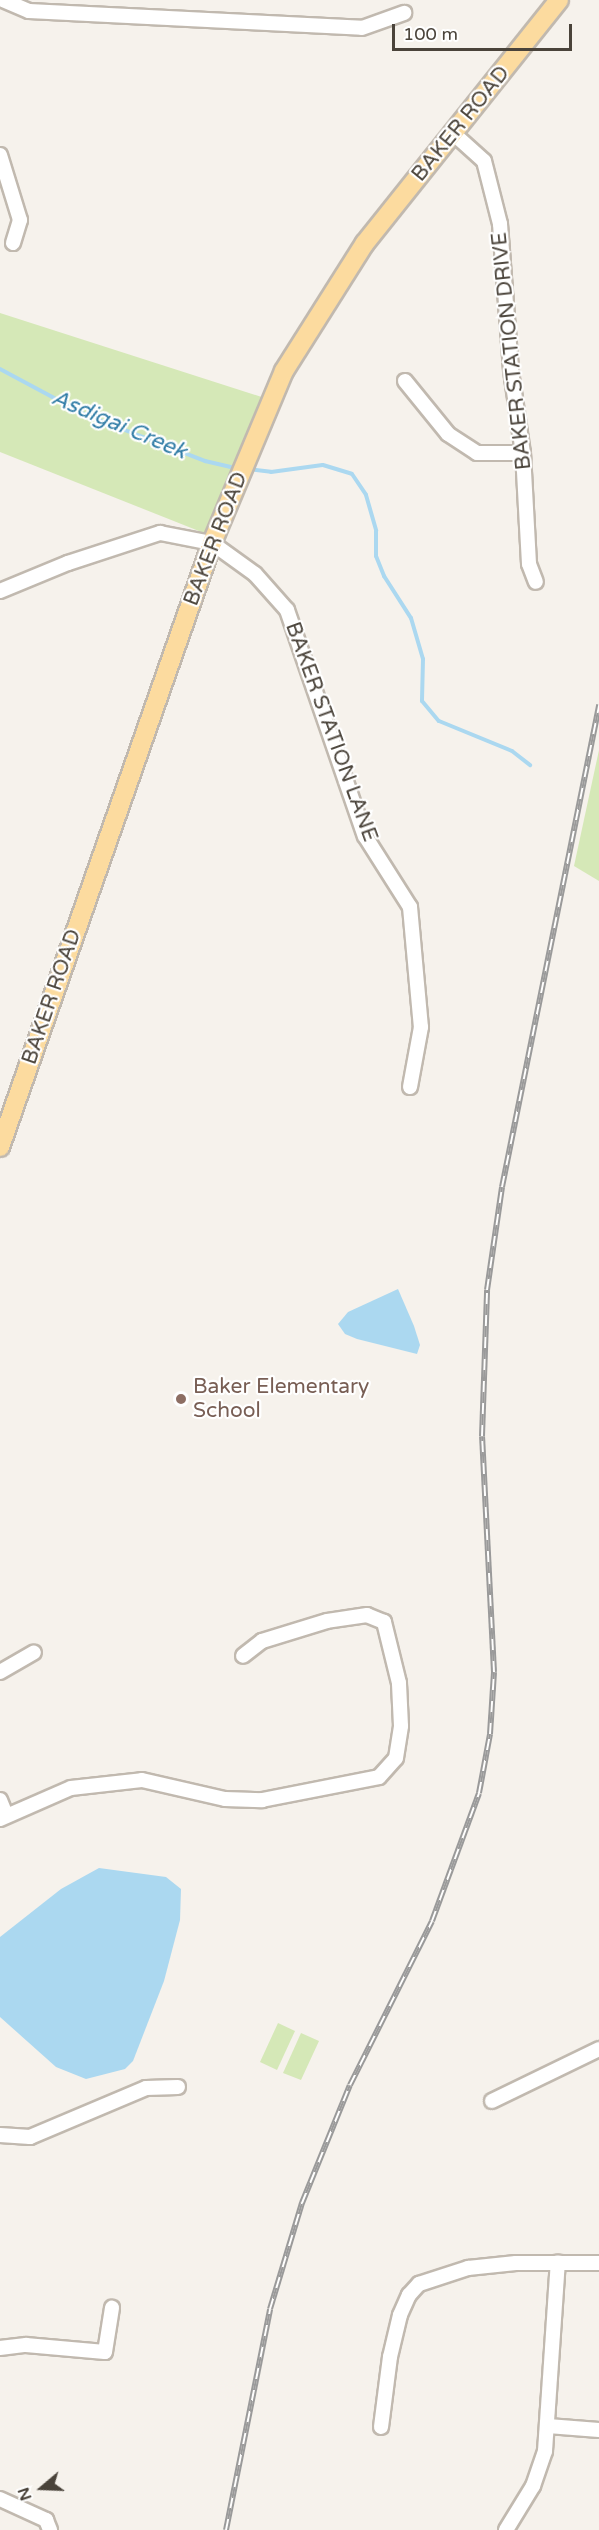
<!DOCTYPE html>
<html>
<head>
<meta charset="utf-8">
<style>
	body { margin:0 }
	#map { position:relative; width:599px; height:2530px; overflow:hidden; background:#f6f2ec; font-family:"Varela Round",sans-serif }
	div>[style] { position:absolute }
	.green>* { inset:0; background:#d5e8b7 }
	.water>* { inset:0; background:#abd8f0 }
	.stream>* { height:4px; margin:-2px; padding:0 2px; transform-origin:2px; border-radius:2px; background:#abd8f0 }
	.roads { filter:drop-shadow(2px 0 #c1b9af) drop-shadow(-2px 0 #c1b9af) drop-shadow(0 2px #c1b9af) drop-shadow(0 -2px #c1b9af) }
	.minor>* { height:14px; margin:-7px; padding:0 7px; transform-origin:7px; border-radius:7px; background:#fff }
	.major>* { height:18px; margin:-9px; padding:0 9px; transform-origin:9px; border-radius:9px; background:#fcdb9f }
	.rail>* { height:6px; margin-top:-3px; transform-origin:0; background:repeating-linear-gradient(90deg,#fff 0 11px,#9a9a9a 0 22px); box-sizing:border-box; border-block:2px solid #9a9a9a }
	.dots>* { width:16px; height:16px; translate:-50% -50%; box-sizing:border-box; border:3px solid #fff; border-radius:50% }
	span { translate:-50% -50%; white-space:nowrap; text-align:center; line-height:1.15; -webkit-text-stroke:4.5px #fff; paint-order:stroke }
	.street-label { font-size:21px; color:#4a433a }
	.education-label { font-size:21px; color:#785e54 }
	.left { translate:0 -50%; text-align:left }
	.water-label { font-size:22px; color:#307ca6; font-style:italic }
	.north { position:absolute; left:12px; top:2458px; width:60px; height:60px; -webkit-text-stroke:4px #fff; paint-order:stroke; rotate:251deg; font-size:16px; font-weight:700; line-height:24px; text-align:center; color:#4a433a }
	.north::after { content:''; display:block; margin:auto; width:21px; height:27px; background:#4a433a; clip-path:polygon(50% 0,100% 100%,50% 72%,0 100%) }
	.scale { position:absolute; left:392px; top:24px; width:180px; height:27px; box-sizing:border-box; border:3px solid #4a433a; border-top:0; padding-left:8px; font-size:18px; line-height:21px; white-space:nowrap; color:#4a433a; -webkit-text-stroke:4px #fff; paint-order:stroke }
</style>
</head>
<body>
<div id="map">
	<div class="green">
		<div style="clip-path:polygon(0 313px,271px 400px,214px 537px,0 452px)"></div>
		<div style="clip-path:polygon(599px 750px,599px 881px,574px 866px)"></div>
		<div style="clip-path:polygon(278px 2023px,295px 2031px,277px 2070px,260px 2062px)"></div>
		<div style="clip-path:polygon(301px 2033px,319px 2041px,301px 2080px,283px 2073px)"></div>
	</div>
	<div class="water">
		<div style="clip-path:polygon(398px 1289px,414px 1326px,420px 1345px,417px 1354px,357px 1339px,345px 1334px,338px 1324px,348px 1312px)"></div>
		<div style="clip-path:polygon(99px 1868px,166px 1877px,181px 1889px,180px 1920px,164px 1981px,133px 2061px,125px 2069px,86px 2079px,56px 2067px,0 2017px,0 1937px,61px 1889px)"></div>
	</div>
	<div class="stream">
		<div style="left:0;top:369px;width:98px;rotate:28.1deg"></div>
		<div style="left:86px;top:415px;width:128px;rotate:21.1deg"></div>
		<div style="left:205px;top:461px;width:32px;rotate:13deg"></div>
		<div style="left:248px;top:469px;width:23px;rotate:7deg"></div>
		<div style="left:271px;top:472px;width:52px;rotate:-7.7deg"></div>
		<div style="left:323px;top:465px;width:30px;rotate:17deg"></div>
		<div style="left:352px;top:474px;width:25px;rotate:56deg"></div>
		<div style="left:366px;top:495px;width:37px;rotate:74deg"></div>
		<div style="left:376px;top:531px;width:25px;rotate:90deg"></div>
		<div style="left:376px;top:556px;width:22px;rotate:68deg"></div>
		<div style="left:384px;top:576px;width:50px;rotate:57.3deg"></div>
		<div style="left:411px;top:618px;width:43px;rotate:73.7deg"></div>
		<div style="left:423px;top:659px;width:42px;rotate:91.4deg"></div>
		<div style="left:422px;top:701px;width:26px;rotate:50deg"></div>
		<div style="left:439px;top:721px;width:79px;rotate:22.3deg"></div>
		<div style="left:512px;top:751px;width:23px;rotate:38deg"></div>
	</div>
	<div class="roads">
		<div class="minor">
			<div style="left:3px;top:0;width:28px;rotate:23deg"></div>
			<div style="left:29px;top:11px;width:333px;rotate:2.9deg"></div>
			<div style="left:362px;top:28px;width:45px;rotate:-19.7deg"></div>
			<div style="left:454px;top:134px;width:40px;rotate:42deg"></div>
			<div style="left:484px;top:161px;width:65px;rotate:75.7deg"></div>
			<div style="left:500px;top:224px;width:147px;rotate:85.7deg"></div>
			<div style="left:511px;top:371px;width:83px;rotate:81.7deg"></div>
			<div style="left:523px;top:453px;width:111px;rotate:86.9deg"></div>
			<div style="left:529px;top:564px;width:19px;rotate:69deg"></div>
			<div style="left:0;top:155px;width:68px;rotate:72.9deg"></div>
			<div style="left:20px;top:220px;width:24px;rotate:107deg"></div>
			<div style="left:405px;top:381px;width:68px;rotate:50.9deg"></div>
			<div style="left:448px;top:434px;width:35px;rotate:33deg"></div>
			<div style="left:477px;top:453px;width:46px"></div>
			<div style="left:0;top:591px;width:74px;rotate:-22.4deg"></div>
			<div style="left:68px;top:563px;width:97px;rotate:-18.1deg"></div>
			<div style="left:160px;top:533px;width:53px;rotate:10.9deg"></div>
			<div style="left:212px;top:543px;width:53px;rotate:35.8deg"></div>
			<div style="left:255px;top:574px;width:48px;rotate:48.4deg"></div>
			<div style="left:287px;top:610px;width:239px;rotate:71deg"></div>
			<div style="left:365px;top:836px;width:84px;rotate:57.6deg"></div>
			<div style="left:410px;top:907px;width:121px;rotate:84.8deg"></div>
			<div style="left:421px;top:1027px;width:61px;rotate:100.4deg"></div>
			<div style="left:0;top:1672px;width:39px;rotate:-30deg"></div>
			<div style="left:0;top:1800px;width:16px;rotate:68deg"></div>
			<div style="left:0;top:1819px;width:77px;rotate:-23.6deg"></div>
			<div style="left:71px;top:1788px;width:71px;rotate:-6.4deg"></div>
			<div style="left:142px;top:1780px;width:85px;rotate:12.9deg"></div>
			<div style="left:225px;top:1799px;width:37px;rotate:2deg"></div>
			<div style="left:262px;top:1800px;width:119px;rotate:-11.1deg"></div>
			<div style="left:379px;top:1777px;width:25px;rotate:-48deg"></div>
			<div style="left:396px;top:1758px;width:32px;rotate:-81deg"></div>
			<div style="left:401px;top:1726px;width:43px;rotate:-92.7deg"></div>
			<div style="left:399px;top:1683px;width:63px;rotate:-103.8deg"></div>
			<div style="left:384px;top:1622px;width:18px;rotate:-158deg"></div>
			<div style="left:367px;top:1615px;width:40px;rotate:171.5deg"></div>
			<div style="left:327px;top:1621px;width:68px;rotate:162.9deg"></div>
			<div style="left:262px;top:1641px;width:24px;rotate:142deg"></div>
			<div style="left:492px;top:2101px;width:119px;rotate:-25.9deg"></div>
			<div style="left:0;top:2135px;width:30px;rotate:4deg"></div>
			<div style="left:30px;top:2137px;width:126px;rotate:-22.9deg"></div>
			<div style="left:146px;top:2088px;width:32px;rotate:-2deg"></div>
			<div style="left:0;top:2348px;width:26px;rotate:-7deg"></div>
			<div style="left:26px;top:2345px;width:79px;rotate:5.1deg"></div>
			<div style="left:105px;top:2352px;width:45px;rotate:-81deg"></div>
			<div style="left:548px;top:2426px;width:51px;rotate:4.5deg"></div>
			<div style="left:381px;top:2427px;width:71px;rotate:-82.7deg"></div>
			<div style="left:390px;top:2357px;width:43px;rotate:-76.6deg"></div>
			<div style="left:400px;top:2315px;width:22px;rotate:-66deg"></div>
			<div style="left:409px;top:2295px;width:15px;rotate:-48deg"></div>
			<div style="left:419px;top:2284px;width:52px;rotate:-18.1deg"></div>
			<div style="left:468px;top:2268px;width:48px;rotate:-5.9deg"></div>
			<div style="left:516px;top:2263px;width:83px"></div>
			<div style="left:0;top:2499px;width:51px;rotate:24.5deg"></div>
			<div style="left:46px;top:2520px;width:11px;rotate:68deg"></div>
			<div style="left:506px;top:2530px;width:52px;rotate:-58.5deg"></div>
			<div style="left:533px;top:2486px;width:37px;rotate:-71deg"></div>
			<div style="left:545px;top:2451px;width:189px;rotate:-86.1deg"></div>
		</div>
		<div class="major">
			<div style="left:0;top:1147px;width:640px;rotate:-70.66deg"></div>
			<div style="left:212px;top:543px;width:186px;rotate:-67.3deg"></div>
			<div style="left:284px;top:371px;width:151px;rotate:-57.7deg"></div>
			<div style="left:365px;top:243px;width:311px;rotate:-51.4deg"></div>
		</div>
	</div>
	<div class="rail">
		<div style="left:226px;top:2530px;width:225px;rotate:-78.7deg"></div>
		<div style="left:270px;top:2309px;width:111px;rotate:-73.2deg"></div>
		<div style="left:302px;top:2203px;width:127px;rotate:-67.9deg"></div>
		<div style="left:350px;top:2085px;width:183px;rotate:-63.4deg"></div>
		<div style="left:432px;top:1921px;width:136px;rotate:-69.8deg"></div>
		<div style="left:479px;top:1793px;width:60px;rotate:-79.4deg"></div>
		<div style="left:490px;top:1734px;width:62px;rotate:-86.3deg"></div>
		<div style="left:494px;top:1672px;width:236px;rotate:-92.9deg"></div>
		<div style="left:482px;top:1436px;width:146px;rotate:-88deg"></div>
		<div style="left:487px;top:1290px;width:104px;rotate:-81.7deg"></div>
		<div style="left:502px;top:1187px;width:492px;rotate:-78.6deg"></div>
	</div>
	<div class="dots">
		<div style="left:181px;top:1399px;background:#8d6e63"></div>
	</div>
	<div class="street-label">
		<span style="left:461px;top:124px;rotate:-51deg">BAKER ROAD</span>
		<span style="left:512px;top:351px;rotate:-96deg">BAKER STATION DRIVE</span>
		<span style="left:216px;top:539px;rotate:-69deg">BAKER ROAD</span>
		<span style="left:331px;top:732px;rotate:70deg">BAKER STATION LANE</span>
		<span style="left:52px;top:997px;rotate:-71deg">BAKER ROAD</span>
	</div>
	<div class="education-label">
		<span class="left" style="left:193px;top:1399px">Baker Elementary<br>School</span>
	</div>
	<div class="water-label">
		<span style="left:119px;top:425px;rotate:23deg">Asdigai Creek</span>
	</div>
	<div class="north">N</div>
	<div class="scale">100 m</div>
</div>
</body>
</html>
